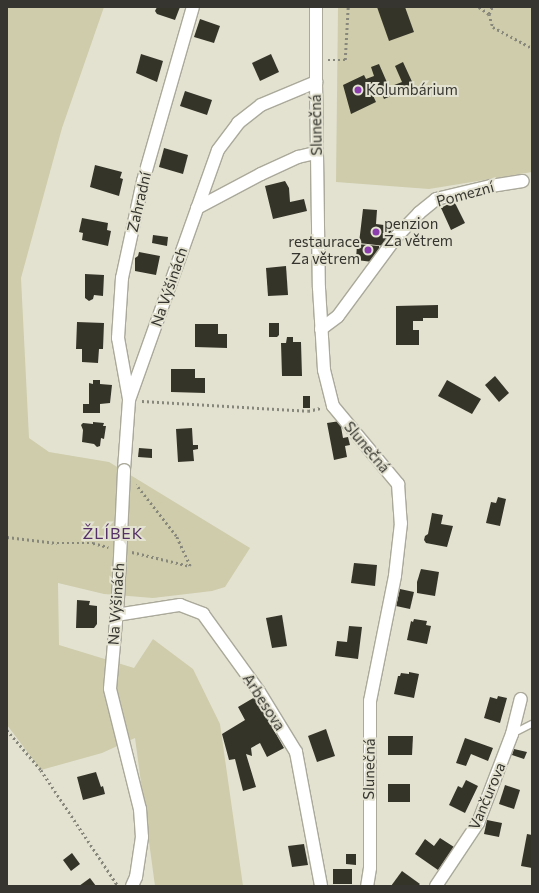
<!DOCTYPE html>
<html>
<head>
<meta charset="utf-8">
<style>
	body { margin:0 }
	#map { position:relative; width:539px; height:893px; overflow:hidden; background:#e3e2d1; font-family:Commissioner,sans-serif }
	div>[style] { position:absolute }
	.green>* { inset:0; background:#ceccab }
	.building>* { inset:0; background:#353428 }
	.path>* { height:2.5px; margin-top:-1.25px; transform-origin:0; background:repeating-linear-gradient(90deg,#88877c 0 2px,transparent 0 5px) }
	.roads { filter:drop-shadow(1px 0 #aaa99a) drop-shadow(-1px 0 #aaa99a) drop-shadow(0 1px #aaa99a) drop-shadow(0 -1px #aaa99a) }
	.service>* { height:6px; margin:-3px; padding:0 3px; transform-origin:3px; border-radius:3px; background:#fff }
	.minor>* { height:12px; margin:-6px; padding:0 6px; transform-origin:6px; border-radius:6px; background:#fff }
	.bridges { filter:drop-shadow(1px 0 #aaa99a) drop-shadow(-1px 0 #aaa99a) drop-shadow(0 1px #aaa99a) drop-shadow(0 -1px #aaa99a) }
	.minor-bridge>* { height:12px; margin:-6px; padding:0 6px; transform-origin:6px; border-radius:6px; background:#fff }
	.dots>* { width:11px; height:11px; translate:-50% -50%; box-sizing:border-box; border:2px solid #e3e2d1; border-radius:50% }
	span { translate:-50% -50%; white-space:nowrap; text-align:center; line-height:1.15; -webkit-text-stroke:4px #e3e2d1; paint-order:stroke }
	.poi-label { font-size:15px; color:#36352f }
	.left { translate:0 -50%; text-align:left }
	.right { translate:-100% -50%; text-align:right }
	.street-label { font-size:15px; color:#36352f }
	.neighbourhood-label { font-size:16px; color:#553067; letter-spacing:1px }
	.frame { position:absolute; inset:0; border:8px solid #36352f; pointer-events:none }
</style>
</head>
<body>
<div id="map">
	<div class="green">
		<div style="clip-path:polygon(7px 7px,104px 7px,62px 128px,21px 278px,29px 438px,49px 452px,109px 462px,250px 548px,225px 587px,212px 591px,153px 598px,104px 594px,58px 583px,59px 645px,134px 668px,153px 639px,193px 669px,220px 724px,243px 886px,155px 886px,135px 738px,102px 753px,41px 770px,7px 725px)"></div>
		<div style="clip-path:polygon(338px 7px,532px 7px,532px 172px,429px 189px,336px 182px)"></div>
	</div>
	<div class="building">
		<div style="clip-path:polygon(180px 7px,175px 20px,157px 14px,155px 11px,157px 7px)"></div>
		<div style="clip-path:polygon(377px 7px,405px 7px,414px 32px,389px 41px)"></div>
		<div style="clip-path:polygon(200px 19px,220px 26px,214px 43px,194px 37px)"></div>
		<div style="clip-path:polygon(141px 54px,163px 61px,157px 82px,136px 73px)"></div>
		<div style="clip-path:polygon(271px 54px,279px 72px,260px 81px,252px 63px)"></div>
		<div style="clip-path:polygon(403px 62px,414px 86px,384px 99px,377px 83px,369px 87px,376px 102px,351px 114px,343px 85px,364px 75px,366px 79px,374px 76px,371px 67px,379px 64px,389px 87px,402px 82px,395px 66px)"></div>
		<div style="clip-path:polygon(185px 91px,212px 100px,207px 115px,180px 106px)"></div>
		<div style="clip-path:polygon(164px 148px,188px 155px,183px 174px,159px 167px)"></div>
		<div style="clip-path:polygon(95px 165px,122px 172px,120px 178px,123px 179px,119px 196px,90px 187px)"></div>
		<div style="clip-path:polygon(285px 181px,289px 188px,290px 202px,304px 199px,307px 211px,273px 219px,265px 186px)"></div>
		<div style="clip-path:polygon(454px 201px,465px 223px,451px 230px,441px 208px)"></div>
		<div style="clip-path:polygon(363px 209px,377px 210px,376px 224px,392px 226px,390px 239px,386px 238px,385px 246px,359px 243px)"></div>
		<div style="clip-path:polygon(82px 218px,108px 223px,107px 230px,111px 231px,108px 246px,82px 240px,83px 233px,79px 232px)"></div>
		<div style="clip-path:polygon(153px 235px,168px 237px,167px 246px,152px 243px)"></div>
		<div style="clip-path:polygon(357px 244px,379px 246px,379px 256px,374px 255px,373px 262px,356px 260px)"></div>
		<div style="clip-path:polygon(139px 252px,160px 256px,156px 275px,135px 271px,135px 258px,138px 256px)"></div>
		<div style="clip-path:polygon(286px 266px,288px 295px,268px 296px,266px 268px)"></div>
		<div style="clip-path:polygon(85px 274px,104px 275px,103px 296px,94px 295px,93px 299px,89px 301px,85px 298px)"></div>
		<div style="clip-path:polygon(438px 305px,438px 318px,423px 318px,423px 321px,413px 321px,413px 330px,419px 330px,419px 345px,396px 345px,396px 306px)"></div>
		<div style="clip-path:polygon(77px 322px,104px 323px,103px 349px,99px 349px,98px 363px,82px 362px,82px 349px,76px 349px)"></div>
		<div style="clip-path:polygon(269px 323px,279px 323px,279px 335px,277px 337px,269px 337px)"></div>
		<div style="clip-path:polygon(195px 324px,218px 324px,218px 334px,227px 334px,227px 348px,195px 347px)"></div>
		<div style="clip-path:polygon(287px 337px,293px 337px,293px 342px,301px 342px,302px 376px,282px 376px,281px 343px,286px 343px)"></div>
		<div style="clip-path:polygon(171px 369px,195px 369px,195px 378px,205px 378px,205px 393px,171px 392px)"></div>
		<div style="clip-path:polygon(495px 376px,509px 393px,499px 402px,485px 385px)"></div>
		<div style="clip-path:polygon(93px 380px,100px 380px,100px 384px,112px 385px,110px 403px,100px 404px,100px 413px,83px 413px,83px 404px,89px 404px,89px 383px,93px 384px)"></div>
		<div style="clip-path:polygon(447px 380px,481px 399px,472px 414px,438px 396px)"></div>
		<div style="clip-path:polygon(303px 396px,310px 396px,310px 408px,303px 408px)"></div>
		<div style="clip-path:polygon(340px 421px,343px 438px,348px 437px,350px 445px,345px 446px,347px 457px,334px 460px,327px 423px)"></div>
		<div style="clip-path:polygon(93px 422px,104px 423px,103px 426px,106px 426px,104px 439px,101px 438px,100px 446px,97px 447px,94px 444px,82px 442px,83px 430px,81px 425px,83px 423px,93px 424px)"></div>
		<div style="clip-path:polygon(192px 428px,193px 445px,198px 445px,198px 449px,193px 450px,194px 461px,178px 462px,176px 429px)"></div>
		<div style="clip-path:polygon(139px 448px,152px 449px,152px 458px,138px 457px)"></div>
		<div style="clip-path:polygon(498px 497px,506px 499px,500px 526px,486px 523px,491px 502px,496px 503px)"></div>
		<div style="clip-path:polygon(432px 513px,443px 515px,441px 524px,453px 526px,447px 547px,426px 543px,424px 540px,425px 536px,428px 534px)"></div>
		<div style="clip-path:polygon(354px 563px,377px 565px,375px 586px,351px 583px)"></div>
		<div style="clip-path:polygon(421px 569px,439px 572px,435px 596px,417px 593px,417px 582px)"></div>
		<div style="clip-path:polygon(400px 589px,414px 592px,410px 609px,396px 606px)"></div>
		<div style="clip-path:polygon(77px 600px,90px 601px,89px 605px,97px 606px,97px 624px,94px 628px,76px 628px)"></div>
		<div style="clip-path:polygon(282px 615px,287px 646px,272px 648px,266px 618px)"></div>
		<div style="clip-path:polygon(414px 619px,427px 621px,426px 625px,431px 626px,427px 644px,407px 640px,411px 621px,413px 622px)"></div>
		<div style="clip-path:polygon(349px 626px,362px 627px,358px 659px,335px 656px,337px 641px,347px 642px)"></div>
		<div style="clip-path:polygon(409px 672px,419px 674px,414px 698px,394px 694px,398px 676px,400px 676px,401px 673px,409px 674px)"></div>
		<div style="clip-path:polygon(498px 696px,507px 698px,500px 723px,484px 718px,490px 697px,497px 699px)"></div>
		<div style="clip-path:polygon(255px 697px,284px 748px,267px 757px,260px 743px,251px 748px,252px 756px,246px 754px,256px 787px,243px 791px,235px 759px,229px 760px,222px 734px,245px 720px,238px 707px)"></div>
		<div style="clip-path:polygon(326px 729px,335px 756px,317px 762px,308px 736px)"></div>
		<div style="clip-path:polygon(388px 736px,413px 736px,412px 755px,388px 755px)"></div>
		<div style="clip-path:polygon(465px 738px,493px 748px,488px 761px,471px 754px,466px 766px,456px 763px)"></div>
		<div style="clip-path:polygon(514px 749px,527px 752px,524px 759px,512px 755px)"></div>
		<div style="clip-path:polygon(96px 772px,101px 787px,103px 786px,105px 794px,83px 800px,77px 777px)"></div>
		<div style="clip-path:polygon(466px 780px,478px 786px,465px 813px,449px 805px,458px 786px,462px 788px)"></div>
		<div style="clip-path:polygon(388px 784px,410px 784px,410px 802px,388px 802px)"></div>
		<div style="clip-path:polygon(505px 785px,520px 790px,514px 809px,499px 804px)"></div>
		<div style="clip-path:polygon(487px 820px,502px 823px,499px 837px,484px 834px)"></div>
		<div style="clip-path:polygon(527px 834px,532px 835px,532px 868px,521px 866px)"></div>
		<div style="clip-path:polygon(440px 838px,454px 847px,438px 870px,415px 854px,425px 839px,434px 846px)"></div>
		<div style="clip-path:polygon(304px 844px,308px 865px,292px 867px,288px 846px)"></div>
		<div style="clip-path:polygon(72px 853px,80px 864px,71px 871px,63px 860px)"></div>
		<div style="clip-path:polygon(346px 854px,356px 854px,356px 865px,346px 864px)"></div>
		<div style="clip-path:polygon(333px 869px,352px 869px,352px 884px,333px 884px)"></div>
		<div style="clip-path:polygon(402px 871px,420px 884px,418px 886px,391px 886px)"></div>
		<div style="clip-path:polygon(90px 878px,96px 886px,79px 886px)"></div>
	</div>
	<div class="path">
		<div style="left:479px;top:7px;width:12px;rotate:35deg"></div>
		<div style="left:489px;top:14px;width:8px;rotate:-67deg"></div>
		<div style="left:489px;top:14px;width:14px;rotate:73deg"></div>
		<div style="left:493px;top:27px;width:44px;rotate:28.3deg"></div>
		<div style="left:328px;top:60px;width:17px"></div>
		<div style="left:345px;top:60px;width:53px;rotate:-86.8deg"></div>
		<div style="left:142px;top:401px;width:166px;rotate:3.4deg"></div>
		<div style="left:308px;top:411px;width:13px;rotate:-13deg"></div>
		<div style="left:7px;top:537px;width:50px;rotate:6.8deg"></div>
		<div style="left:57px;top:543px;width:36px"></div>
		<div style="left:93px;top:543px;width:16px;rotate:15deg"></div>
		<div style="left:132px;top:552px;width:60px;rotate:13.6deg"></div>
		<div style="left:190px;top:566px;width:33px;rotate:-115deg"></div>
		<div style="left:176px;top:536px;width:65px;rotate:-128.1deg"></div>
		<div style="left:7px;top:730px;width:52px;rotate:49.6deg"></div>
		<div style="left:41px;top:770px;width:139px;rotate:56.4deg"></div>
	</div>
	<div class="roads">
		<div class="service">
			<div style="left:512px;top:734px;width:22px;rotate:-27deg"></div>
		</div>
		<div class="minor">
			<div style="left:316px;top:7px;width:75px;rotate:90deg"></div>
			<div style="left:316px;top:82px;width:206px;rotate:89.2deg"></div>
			<div style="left:319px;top:288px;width:82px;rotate:86.5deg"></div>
			<div style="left:324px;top:370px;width:37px;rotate:76deg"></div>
			<div style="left:333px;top:406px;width:102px;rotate:50.2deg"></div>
			<div style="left:398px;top:484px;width:39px;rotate:86deg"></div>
			<div style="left:401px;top:523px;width:53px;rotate:96.5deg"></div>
			<div style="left:395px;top:576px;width:127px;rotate:101.3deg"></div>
			<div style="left:370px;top:701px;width:167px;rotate:90deg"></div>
			<div style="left:370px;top:868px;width:18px;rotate:99deg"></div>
			<div style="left:197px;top:208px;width:72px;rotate:-28deg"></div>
			<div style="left:261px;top:174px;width:41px;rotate:-24.7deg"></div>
			<div style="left:298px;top:157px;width:18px;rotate:-13deg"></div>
			<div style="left:321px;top:329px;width:21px;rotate:-37deg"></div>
			<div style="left:338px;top:316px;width:99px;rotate:-53.6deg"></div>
			<div style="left:397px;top:236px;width:32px;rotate:-46deg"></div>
			<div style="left:419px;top:213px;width:22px;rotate:-39deg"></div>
			<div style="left:436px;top:199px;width:57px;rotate:-13.3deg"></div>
			<div style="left:491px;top:186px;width:32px;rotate:-9deg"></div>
			<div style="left:129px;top:399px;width:62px;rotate:-100.2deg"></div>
			<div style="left:118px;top:338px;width:60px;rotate:-86.2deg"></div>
			<div style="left:122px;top:278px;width:99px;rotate:-77.8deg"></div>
			<div style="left:143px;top:181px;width:181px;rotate:-74deg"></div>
			<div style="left:124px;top:470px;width:70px;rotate:-85.9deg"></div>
			<div style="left:129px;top:400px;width:265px;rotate:-70.4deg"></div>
			<div style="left:218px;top:150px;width:34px;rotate:-53deg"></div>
			<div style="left:238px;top:123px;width:29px;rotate:-38deg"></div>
			<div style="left:261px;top:105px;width:60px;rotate:-22.7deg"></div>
			<div style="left:118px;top:599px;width:90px;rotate:95.1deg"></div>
			<div style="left:110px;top:689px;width:124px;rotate:76deg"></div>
			<div style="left:140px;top:809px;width:28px;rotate:86deg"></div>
			<div style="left:142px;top:837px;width:40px;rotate:98.5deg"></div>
			<div style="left:136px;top:877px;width:10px;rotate:114deg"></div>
			<div style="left:116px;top:615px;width:65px;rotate:-8.9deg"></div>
			<div style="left:180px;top:605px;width:25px;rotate:21deg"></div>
			<div style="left:203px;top:614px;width:94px;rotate:54.1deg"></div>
			<div style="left:258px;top:690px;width:73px;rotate:58.5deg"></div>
			<div style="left:296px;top:752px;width:136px;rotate:79.4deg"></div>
			<div style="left:436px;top:886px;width:76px;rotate:-56.3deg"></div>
			<div style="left:478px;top:823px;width:95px;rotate:-69.1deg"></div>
			<div style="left:512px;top:734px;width:36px;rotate:-76deg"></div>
		</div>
	</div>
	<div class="bridges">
		<div class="minor-bridge">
			<div style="left:118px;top:599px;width:129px;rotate:-87.3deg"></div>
		</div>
	</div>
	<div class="dots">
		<div style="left:358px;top:90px;background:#8c3eaf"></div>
		<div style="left:376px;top:232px;background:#8c3eaf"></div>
		<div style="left:368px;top:250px;background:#8c3eaf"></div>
	</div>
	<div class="poi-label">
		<span class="left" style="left:366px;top:90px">Kolumbárium</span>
		<span class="left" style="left:384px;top:232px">penzion<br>Za větrem</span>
		<span class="right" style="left:360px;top:250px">restaurace<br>Za větrem</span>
	</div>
	<div class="street-label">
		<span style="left:316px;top:125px;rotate:-91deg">Slunečná</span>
		<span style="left:465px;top:194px;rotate:-15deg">Pomezní</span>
		<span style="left:139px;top:202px;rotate:-77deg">Zahradní</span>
		<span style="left:169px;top:287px;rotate:-71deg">Na Výšinách</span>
		<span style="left:367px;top:447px;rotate:50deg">Slunečná</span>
		<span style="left:116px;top:604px;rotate:-86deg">Na Výšinách</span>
		<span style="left:264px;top:702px;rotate:57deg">Arbesova</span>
		<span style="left:369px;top:769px;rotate:-89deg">Slunečná</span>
		<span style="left:487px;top:796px;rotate:-67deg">Vančurova</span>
	</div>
	<div class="neighbourhood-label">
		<span style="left:113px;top:533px">ŽLÍBEK</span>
	</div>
	<div class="frame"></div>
</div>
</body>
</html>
